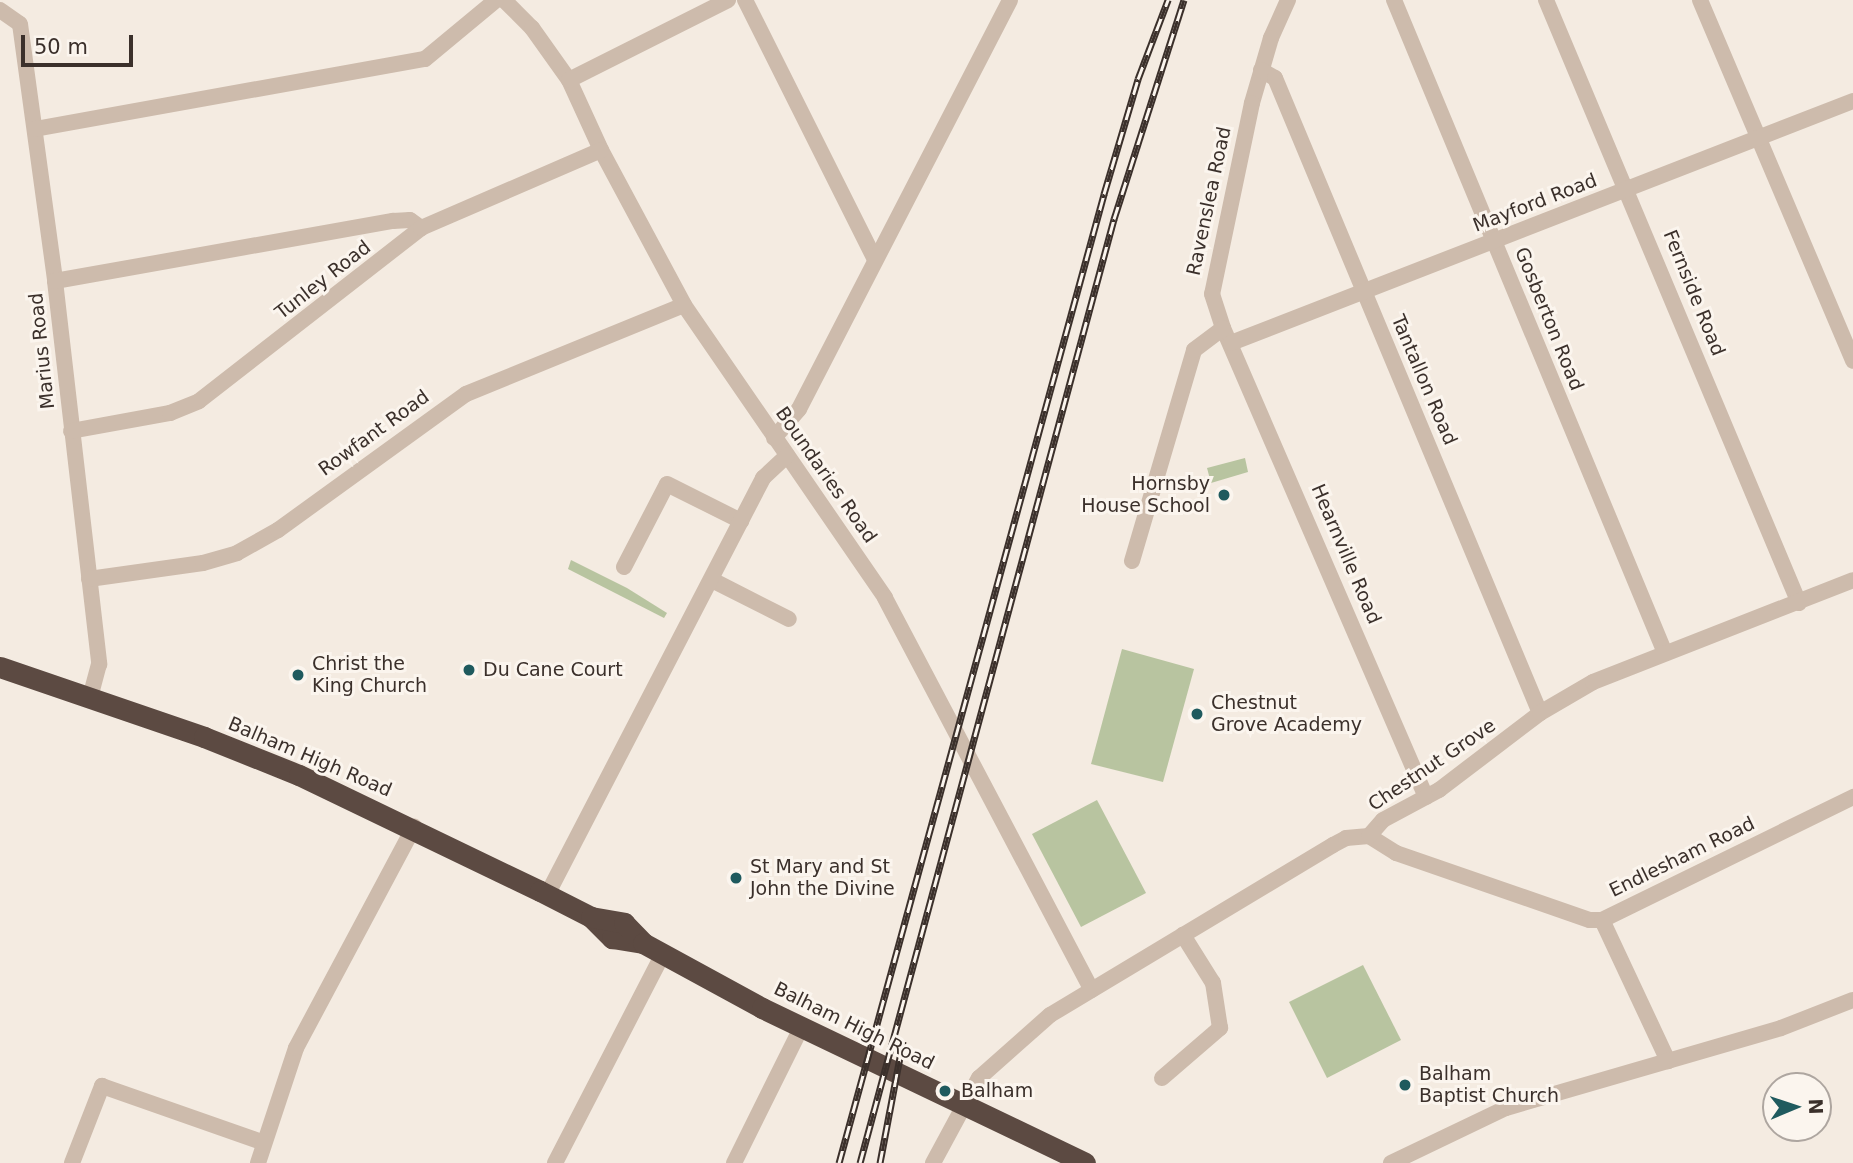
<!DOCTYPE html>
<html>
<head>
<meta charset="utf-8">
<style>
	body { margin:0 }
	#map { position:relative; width:1853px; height:1163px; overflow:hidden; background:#f4ebe1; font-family:"DejaVu Sans",sans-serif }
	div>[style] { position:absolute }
	.green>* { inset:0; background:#b8c4a0 }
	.street>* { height:16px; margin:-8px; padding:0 8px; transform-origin:8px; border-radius:8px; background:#cdbbac }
	.highway>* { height:21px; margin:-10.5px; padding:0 10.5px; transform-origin:10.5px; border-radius:10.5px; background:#5c4a42 }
	.rail>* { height:7px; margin-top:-3.5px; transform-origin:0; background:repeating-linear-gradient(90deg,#fbf5ee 0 13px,#3b302b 0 26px); box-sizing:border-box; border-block:2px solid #3b302b }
	.dots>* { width:19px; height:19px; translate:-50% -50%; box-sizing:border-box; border:4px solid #fbf5ee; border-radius:50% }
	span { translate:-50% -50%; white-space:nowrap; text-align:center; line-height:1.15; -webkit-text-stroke:6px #fbf5ee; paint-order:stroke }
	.street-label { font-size:19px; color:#3b302b }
	.poi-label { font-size:19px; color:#3b302b }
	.right { translate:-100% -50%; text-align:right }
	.left { translate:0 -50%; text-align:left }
	.north { position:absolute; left:1762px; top:1072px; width:70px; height:70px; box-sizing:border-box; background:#fbf5ee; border:2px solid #aea6a0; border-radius:50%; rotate:88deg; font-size:19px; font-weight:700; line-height:28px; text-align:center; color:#3b302b }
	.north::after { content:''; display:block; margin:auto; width:24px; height:32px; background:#1f5a5e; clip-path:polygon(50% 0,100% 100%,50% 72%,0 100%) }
	.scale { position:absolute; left:21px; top:35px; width:112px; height:32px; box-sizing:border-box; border:4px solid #3b302b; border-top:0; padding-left:9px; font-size:21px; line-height:24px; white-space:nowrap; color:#3b302b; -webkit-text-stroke:5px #fbf5ee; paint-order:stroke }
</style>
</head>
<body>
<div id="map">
	<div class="green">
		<div style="clip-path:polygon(1245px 458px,1248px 472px,1211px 483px,1207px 468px)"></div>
		<div style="clip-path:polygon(571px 560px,627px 588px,667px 613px,664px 618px,568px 569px)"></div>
		<div style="clip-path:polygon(1122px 649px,1194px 669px,1163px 782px,1091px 764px)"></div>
		<div style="clip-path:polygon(1097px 800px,1146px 893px,1081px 927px,1032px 834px)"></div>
		<div style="clip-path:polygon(1363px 965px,1401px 1040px,1327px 1078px,1289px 1002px)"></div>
	</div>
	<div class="street">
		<div style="left:504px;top:0;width:40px;rotate:45deg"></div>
		<div style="left:532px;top:28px;width:64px;rotate:54.6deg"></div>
		<div style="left:569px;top:80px;width:77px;rotate:65.4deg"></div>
		<div style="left:601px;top:150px;width:176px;rotate:61.8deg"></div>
		<div style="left:684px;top:305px;width:355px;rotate:55.5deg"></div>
		<div style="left:885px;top:598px;width:443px;rotate:62.2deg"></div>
		<div style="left:745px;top:0;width:291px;rotate:63.4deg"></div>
		<div style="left:1288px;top:0;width:42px;rotate:114.1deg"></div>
		<div style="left:1271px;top:38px;width:68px;rotate:106.3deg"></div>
		<div style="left:1252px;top:103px;width:195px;rotate:101.8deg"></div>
		<div style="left:1212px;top:294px;width:36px;rotate:72deg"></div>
		<div style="left:1223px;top:328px;width:511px;rotate:66.6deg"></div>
		<div style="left:1394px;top:0;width:707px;rotate:67.46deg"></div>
		<div style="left:1546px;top:0;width:654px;rotate:67.24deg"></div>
		<div style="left:1700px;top:0;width:392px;rotate:67deg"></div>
		<div style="left:0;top:10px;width:24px;rotate:35deg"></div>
		<div style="left:20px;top:24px;width:259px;rotate:82.2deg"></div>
		<div style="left:55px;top:281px;width:386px;rotate:83.4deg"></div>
		<div style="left:99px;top:664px;width:35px;rotate:105deg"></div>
		<div style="left:1261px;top:70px;width:16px;rotate:30deg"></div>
		<div style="left:1275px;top:78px;width:688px;rotate:67.35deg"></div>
		<div style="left:569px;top:80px;width:178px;rotate:-26.7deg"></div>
		<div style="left:35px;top:129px;width:396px;rotate:-10.2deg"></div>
		<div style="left:425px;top:59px;width:92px;rotate:-39.7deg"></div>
		<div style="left:55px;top:281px;width:343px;rotate:-10.1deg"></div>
		<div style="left:393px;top:221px;width:17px;rotate:-3deg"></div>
		<div style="left:410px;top:220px;width:14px;rotate:36deg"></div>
		<div style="left:1231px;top:343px;width:667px;rotate:-21.26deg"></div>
		<div style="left:71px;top:431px;width:101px;rotate:-10.3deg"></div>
		<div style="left:170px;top:413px;width:31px;rotate:-22deg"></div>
		<div style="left:199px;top:401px;width:281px;rotate:-37.9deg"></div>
		<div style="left:421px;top:228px;width:196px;rotate:-23.4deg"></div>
		<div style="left:774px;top:438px;width:38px;rotate:-49deg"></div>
		<div style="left:799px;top:409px;width:460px;rotate:-62.7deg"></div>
		<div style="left:1132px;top:561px;width:220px;rotate:-73.6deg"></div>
		<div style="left:1194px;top:350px;width:36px;rotate:-37deg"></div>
		<div style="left:624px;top:567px;width:93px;rotate:-62.6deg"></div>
		<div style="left:667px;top:484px;width:83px;rotate:26.6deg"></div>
		<div style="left:89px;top:579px;width:115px;rotate:-8deg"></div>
		<div style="left:203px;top:563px;width:35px;rotate:-16deg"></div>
		<div style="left:237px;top:553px;width:47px;rotate:-29.3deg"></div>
		<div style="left:278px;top:530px;width:232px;rotate:-35.9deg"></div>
		<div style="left:466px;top:394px;width:235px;rotate:-22.2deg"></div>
		<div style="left:712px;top:580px;width:86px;rotate:26.9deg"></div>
		<div style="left:1369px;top:836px;width:32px;rotate:32deg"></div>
		<div style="left:1396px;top:853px;width:205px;rotate:19.1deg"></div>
		<div style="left:1590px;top:920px;width:12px"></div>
		<div style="left:1602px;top:920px;width:280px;rotate:-26.1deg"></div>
		<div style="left:547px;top:895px;width:470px;rotate:-62.6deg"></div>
		<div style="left:763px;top:478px;width:33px;rotate:-43deg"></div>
		<div style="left:1602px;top:920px;width:156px;rotate:64.9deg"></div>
		<div style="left:1162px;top:1078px;width:77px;rotate:-40.8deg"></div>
		<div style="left:1220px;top:1028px;width:46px;rotate:-98.8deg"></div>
		<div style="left:1213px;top:983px;width:57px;rotate:-122deg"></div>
		<div style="left:72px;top:1163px;width:83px;rotate:-68.7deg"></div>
		<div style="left:102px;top:1086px;width:170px;rotate:19.3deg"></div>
		<div style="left:258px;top:1163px;width:121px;rotate:-71.7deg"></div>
		<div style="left:296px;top:1048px;width:251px;rotate:-61.9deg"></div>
		<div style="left:555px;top:1163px;width:235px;rotate:-62.7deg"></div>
		<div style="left:734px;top:1163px;width:151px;rotate:-63.6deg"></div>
		<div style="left:933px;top:1163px;width:97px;rotate:-61.6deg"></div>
		<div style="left:979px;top:1078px;width:95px;rotate:-41.6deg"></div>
		<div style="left:1050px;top:1015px;width:330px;rotate:-31deg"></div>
		<div style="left:1333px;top:845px;width:15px;rotate:-28deg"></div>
		<div style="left:1346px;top:838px;width:23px;rotate:-5deg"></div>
		<div style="left:1369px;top:836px;width:21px;rotate:-49deg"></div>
		<div style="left:1383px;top:820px;width:64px;rotate:-28.2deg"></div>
		<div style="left:1439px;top:790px;width:127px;rotate:-37.3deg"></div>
		<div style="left:1540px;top:713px;width:61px;rotate:-30.3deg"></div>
		<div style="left:1593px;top:682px;width:279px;rotate:-21.4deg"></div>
		<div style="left:1391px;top:1163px;width:127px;rotate:-25.6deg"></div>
		<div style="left:1506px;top:1108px;width:286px;rotate:-16.2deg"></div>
		<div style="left:1781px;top:1028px;width:77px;rotate:-21.3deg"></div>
	</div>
	<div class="highway">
		<div style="left:0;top:667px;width:216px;rotate:18.9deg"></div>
		<div style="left:204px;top:737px;width:102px;rotate:21.8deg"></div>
		<div style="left:299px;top:775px;width:267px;rotate:25.7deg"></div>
		<div style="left:540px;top:891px;width:57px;rotate:27deg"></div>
		<div style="left:591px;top:917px;width:30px;rotate:45deg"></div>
		<div style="left:612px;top:938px;width:31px;rotate:9deg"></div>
		<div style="left:591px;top:917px;width:34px;rotate:10deg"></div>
		<div style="left:624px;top:923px;width:28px;rotate:46deg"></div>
		<div style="left:643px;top:943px;width:136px;rotate:28.6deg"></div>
		<div style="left:762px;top:1008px;width:358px;rotate:25.6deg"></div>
	</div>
	<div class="rail">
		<div style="left:839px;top:1163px;width:1005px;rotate:-74.7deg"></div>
		<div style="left:1104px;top:194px;width:120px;rotate:-73.5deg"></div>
		<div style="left:1138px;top:79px;width:85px;rotate:-69.2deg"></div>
		<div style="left:860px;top:1163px;width:978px;rotate:-74.94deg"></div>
		<div style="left:1114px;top:219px;width:230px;rotate:-72.3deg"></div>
		<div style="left:880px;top:1163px;width:124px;rotate:-79.3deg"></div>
	</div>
	<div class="dots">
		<div style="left:1224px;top:495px;background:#1f5a5e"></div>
		<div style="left:469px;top:670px;background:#1f5a5e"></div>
		<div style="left:298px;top:675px;background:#1f5a5e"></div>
		<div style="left:1197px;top:714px;background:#1f5a5e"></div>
		<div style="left:736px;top:878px;background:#1f5a5e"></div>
		<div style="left:1405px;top:1085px;background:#1f5a5e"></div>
		<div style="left:945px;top:1091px;background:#1f5a5e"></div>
	</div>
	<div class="street-label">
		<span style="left:1209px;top:201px;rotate:-78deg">Ravenslea Road</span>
		<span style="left:1535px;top:203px;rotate:-21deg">Mayford Road</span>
		<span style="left:323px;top:280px;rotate:-38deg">Tunley Road</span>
		<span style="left:1694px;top:293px;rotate:68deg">Fernside Road</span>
		<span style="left:1549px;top:319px;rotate:68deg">Gosberton Road</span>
		<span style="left:42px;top:351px;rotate:-96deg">Marius Road</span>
		<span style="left:1424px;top:380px;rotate:67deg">Tantallon Road</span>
		<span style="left:374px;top:433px;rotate:-36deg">Rowfant Road</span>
		<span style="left:826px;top:475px;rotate:55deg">Boundaries Road</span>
		<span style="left:1346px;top:554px;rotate:67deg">Hearnville Road</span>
		<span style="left:310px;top:757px;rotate:23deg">Balham High Road</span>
		<span style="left:1432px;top:765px;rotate:-34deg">Chestnut Grove</span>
		<span style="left:1682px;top:857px;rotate:-26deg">Endlesham Road</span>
		<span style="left:854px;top:1026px;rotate:26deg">Balham High Road</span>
	</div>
	<div class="poi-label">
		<span class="right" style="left:1210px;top:495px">Hornsby<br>House School</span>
		<span class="left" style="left:312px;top:675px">Christ the<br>King Church</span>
		<span class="left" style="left:483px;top:670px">Du Cane Court</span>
		<span class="left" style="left:1211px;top:714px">Chestnut<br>Grove Academy</span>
		<span class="left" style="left:750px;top:878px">St Mary and St<br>John the Divine</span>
		<span class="left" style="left:1419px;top:1085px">Balham<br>Baptist Church</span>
		<span class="left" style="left:961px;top:1091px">Balham</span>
	</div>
	<div class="north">N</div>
	<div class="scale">50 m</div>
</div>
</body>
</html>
